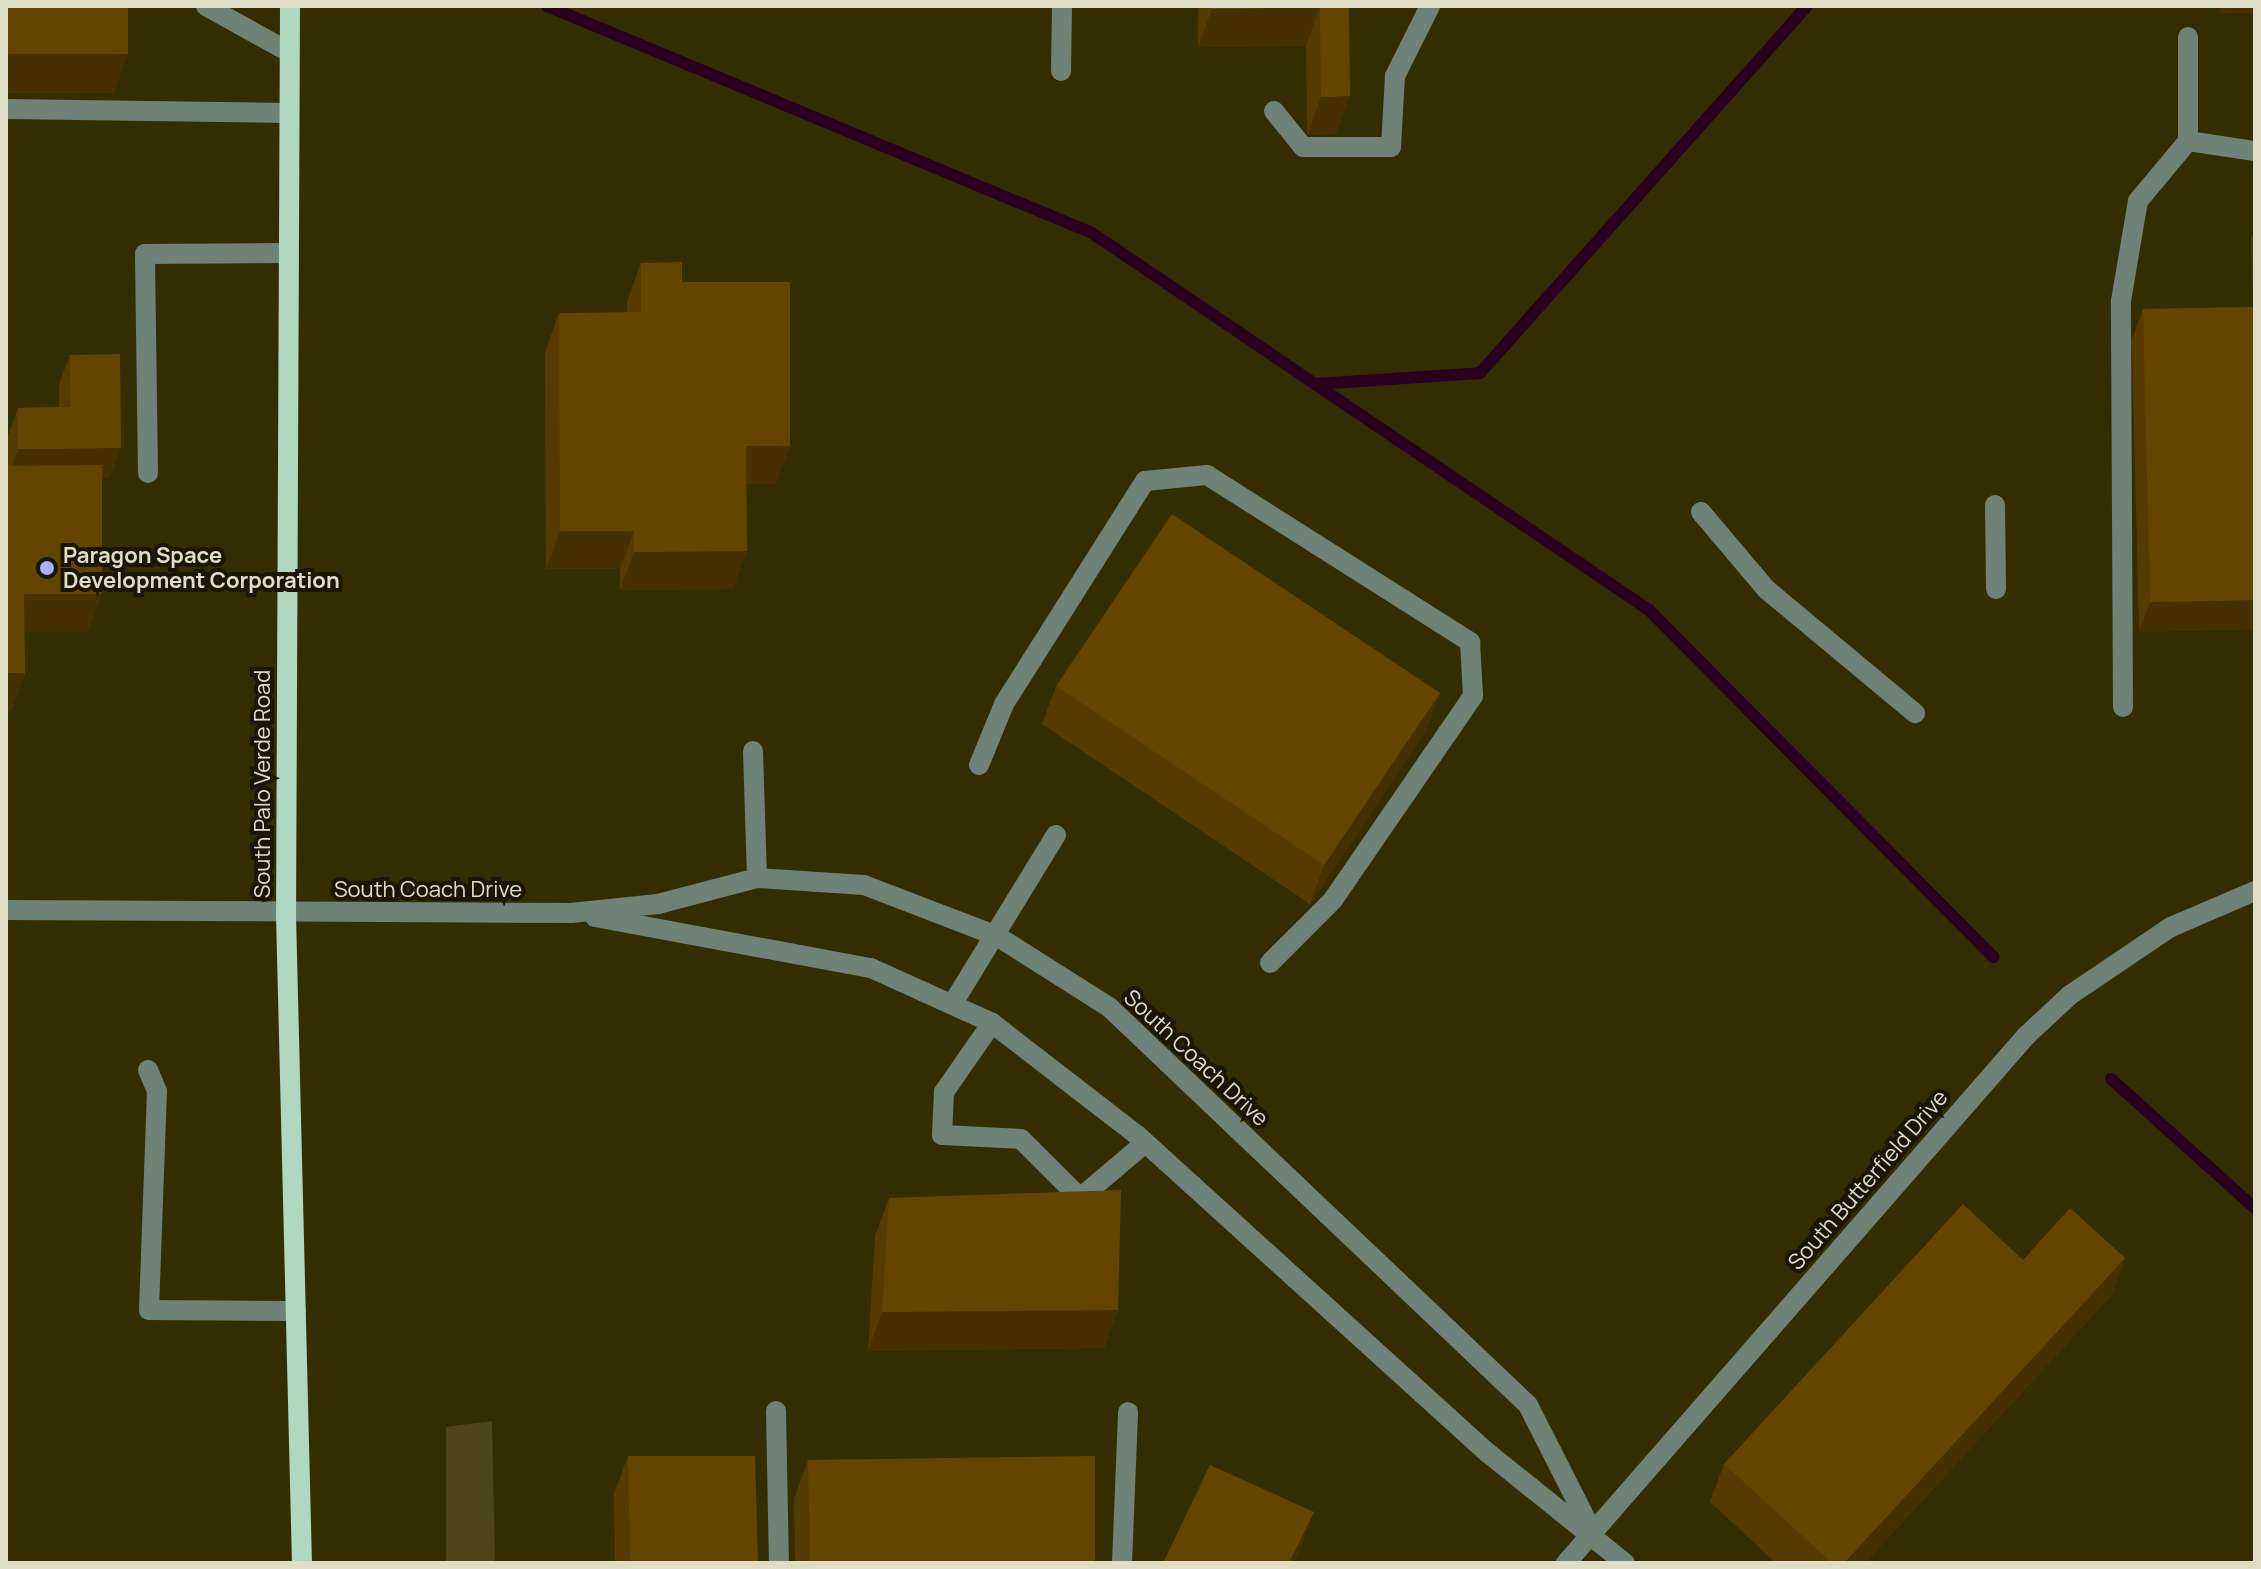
<!DOCTYPE html>
<html>
<head>
<meta charset="utf-8">
<style>
	body { margin:0 }
	#map { position:relative; width:2261px; height:1569px; overflow:hidden; background:#342d00; font-family:Manrope,sans-serif }
	div>[style] { position:absolute }
	.green>* { inset:0; background:#4e4616 }
	.stream>* { height:12px; margin:-6px; padding:0 6px; transform-origin:6px; border-radius:6px; background:#29001f }
	.minor>* { height:20px; margin:-10px; padding:0 10px; transform-origin:10px; border-radius:10px; background:#6f8277 }
	.major>* { height:20px; margin:-10px; padding:0 10px; transform-origin:10px; border-radius:10px; background:#b0d8c1 }
	.wall>* { inset:0; background:#563b00 }
	.shaded-wall>* { inset:0; background:#463000 }
	.building>* { inset:0; background:#644500 }
	.dots>* { width:22px; height:22px; translate:-50% -50%; box-sizing:border-box; border:4px solid #191605; border-radius:50% }
	span { translate:-50% -50%; white-space:nowrap; text-align:center; line-height:1.15; -webkit-text-stroke:8px #191605; paint-order:stroke }
	.poi-label { font-size:22px; color:#e0ddc6; font-weight:700 }
	.left { translate:0 -50%; text-align:left }
	.street-label { font-size:22px; color:#e0ddc6 }
	.frame { position:absolute; inset:0; border:8px solid #e0ddc6; pointer-events:none }
</style>
</head>
<body>
<div id="map">
	<div class="green">
		<div style="clip-path:polygon(492px 1421px,495px 1563px,446px 1563px,446px 1427px)"></div>
	</div>
	<div class="stream">
		<div style="left:547px;top:6px;width:590px;rotate:22.61deg"></div>
		<div style="left:1092px;top:233px;width:673px;rotate:34.09deg"></div>
		<div style="left:1649px;top:610px;width:489px;rotate:45.2deg"></div>
		<div style="left:1316px;top:384px;width:164px;rotate:-3.8deg"></div>
		<div style="left:1480px;top:373px;width:492px;rotate:-48.3deg"></div>
		<div style="left:2111px;top:1079px;width:193px;rotate:41.9deg"></div>
	</div>
	<div class="minor">
		<div style="left:206px;top:6px;width:95px;rotate:29deg"></div>
		<div style="left:1061px;top:71px;width:65px;rotate:-89.1deg"></div>
		<div style="left:6px;top:109px;width:283px;rotate:0.8deg"></div>
		<div style="left:1274px;top:111px;width:46px;rotate:51.1deg"></div>
		<div style="left:1303px;top:147px;width:88px"></div>
		<div style="left:1391px;top:147px;width:71px;rotate:-86.8deg"></div>
		<div style="left:1395px;top:76px;width:78px;rotate:-63.4deg"></div>
		<div style="left:2188px;top:141px;width:104px;rotate:-90deg"></div>
		<div style="left:148px;top:473px;width:219px;rotate:-90.8deg"></div>
		<div style="left:145px;top:254px;width:144px;rotate:-0.4deg"></div>
		<div style="left:1995px;top:505px;width:84px;rotate:89.3deg"></div>
		<div style="left:1701px;top:512px;width:101px;rotate:49.8deg"></div>
		<div style="left:1766px;top:589px;width:194px;rotate:39.8deg"></div>
		<div style="left:2123px;top:707px;width:406px;rotate:-90.3deg"></div>
		<div style="left:2121px;top:301px;width:101px;rotate:-80.4deg"></div>
		<div style="left:2138px;top:201px;width:78px;rotate:-50.2deg"></div>
		<div style="left:2188px;top:141px;width:68px;rotate:8.5deg"></div>
		<div style="left:753px;top:751px;width:127px;rotate:88.2deg"></div>
		<div style="left:979px;top:765px;width:66px;rotate:-67.7deg"></div>
		<div style="left:1004px;top:704px;width:264px;rotate:-57.7deg"></div>
		<div style="left:1145px;top:481px;width:62px;rotate:-5.5deg"></div>
		<div style="left:1207px;top:475px;width:312px;rotate:32.4deg"></div>
		<div style="left:1470px;top:642px;width:54px;rotate:86.8deg"></div>
		<div style="left:1473px;top:696px;width:247px;rotate:124.5deg"></div>
		<div style="left:1333px;top:900px;width:89px;rotate:135deg"></div>
		<div style="left:6px;top:910px;width:565px;rotate:0.3deg"></div>
		<div style="left:571px;top:913px;width:87px;rotate:-5.9deg"></div>
		<div style="left:658px;top:904px;width:102px;rotate:-14.7deg"></div>
		<div style="left:757px;top:878px;width:107px;rotate:3.7deg"></div>
		<div style="left:864px;top:885px;width:142px;rotate:21deg"></div>
		<div style="left:997px;top:936px;width:133px;rotate:32.4deg"></div>
		<div style="left:1109px;top:1007px;width:578px;rotate:43.53deg"></div>
		<div style="left:1528px;top:1405px;width:144px;rotate:63.1deg"></div>
		<div style="left:595px;top:917px;width:281px;rotate:10.5deg"></div>
		<div style="left:871px;top:968px;width:133px;rotate:24.4deg"></div>
		<div style="left:992px;top:1023px;width:183px;rotate:37.7deg"></div>
		<div style="left:1137px;top:1135px;width:474px;rotate:42.2deg"></div>
		<div style="left:1488px;top:1453px;width:176px;rotate:38.8deg"></div>
		<div style="left:953px;top:1003px;width:197px;rotate:-58.5deg"></div>
		<div style="left:992px;top:1023px;width:84px;rotate:124.8deg"></div>
		<div style="left:944px;top:1092px;width:43px;rotate:92.7deg"></div>
		<div style="left:942px;top:1135px;width:79px;rotate:2.9deg"></div>
		<div style="left:1021px;top:1139px;width:83px;rotate:45deg"></div>
		<div style="left:1080px;top:1198px;width:85px;rotate:-40.2deg"></div>
		<div style="left:148px;top:1070px;width:23px;rotate:67deg"></div>
		<div style="left:157px;top:1091px;width:219px;rotate:92.1deg"></div>
		<div style="left:149px;top:1310px;width:147px;rotate:0.4deg"></div>
		<div style="left:776px;top:1411px;width:152px;rotate:88.9deg"></div>
		<div style="left:1122px;top:1563px;width:151px;rotate:-87.7deg"></div>
		<div style="left:1566px;top:1563px;width:701px;rotate:-48.88deg"></div>
		<div style="left:2027px;top:1035px;width:59px;rotate:-42.9deg"></div>
		<div style="left:2070px;top:995px;width:122px;rotate:-34deg"></div>
		<div style="left:2171px;top:927px;width:91px;rotate:-23.2deg"></div>
	</div>
	<div class="major">
		<div style="left:290px;top:6px;width:909px;rotate:90.25deg"></div>
		<div style="left:286px;top:915px;width:648px;rotate:88.59deg"></div>
	</div>
	<div class="wall">
		<div style="clip-path:polygon(1198px 6px,1349px 6px,1336px 134px,1307px 135px,1306px 46px,1198px 47px)"></div>
		<div style="clip-path:polygon(2255px 228px,2255px 629px,2139px 632px,2132px 339px,2143px 309px,2253px 307px,2251px 238px)"></div>
		<div style="clip-path:polygon(641px 263px,682px 282px,776px 484px,746px 484px,733px 589px,620px 590px,620px 569px,546px 569px,545px 352px,559px 313px,627px 313px,627px 301px)"></div>
		<div style="clip-path:polygon(70px 355px,110px 478px,102px 478px,88px 632px,24px 632px,25px 673px,11px 711px,7px 438px,18px 408px,59px 407px,59px 384px)"></div>
		<div style="clip-path:polygon(1056px 686px,1440px 693px,1426px 731px,1310px 904px,1042px 724px)"></div>
		<div style="clip-path:polygon(889px 1198px,1118px 1310px,1104px 1348px,868px 1351px,875px 1236px)"></div>
		<div style="clip-path:polygon(2125px 1258px,2111px 1296px,1865px 1563px,1776px 1563px,1710px 1502px,1724px 1464px,2023px 1260px)"></div>
		<div style="clip-path:polygon(628px 1456px,758px 1563px,615px 1563px,614px 1494px)"></div>
		<div style="clip-path:polygon(808px 1460px,1095px 1563px,795px 1563px,794px 1499px)"></div>
	</div>
	<div class="shaded-wall">
		<div style="clip-path:polygon(2221px 6px,2255px 6px,2255px 13px,2218px 13px)"></div>
		<div style="clip-path:polygon(1320px 7px,1306px 46px,1198px 47px,1212px 9px)"></div>
		<div style="clip-path:polygon(6px 54px,128px 54px,114px 93px,6px 93px)"></div>
		<div style="clip-path:polygon(1350px 96px,1336px 134px,1307px 135px,1321px 97px)"></div>
		<div style="clip-path:polygon(746px 446px,790px 446px,776px 484px,732px 484px)"></div>
		<div style="clip-path:polygon(121px 448px,110px 478px,7px 479px,18px 449px)"></div>
		<div style="clip-path:polygon(560px 531px,634px 531px,620px 569px,546px 569px)"></div>
		<div style="clip-path:polygon(747px 551px,733px 589px,620px 590px,634px 552px)"></div>
		<div style="clip-path:polygon(24px 594px,102px 594px,88px 632px,10px 632px)"></div>
		<div style="clip-path:polygon(2255px 600px,2255px 629px,2139px 632px,2150px 602px)"></div>
		<div style="clip-path:polygon(6px 673px,25px 673px,11px 711px,6px 711px)"></div>
		<div style="clip-path:polygon(1440px 693px,1426px 731px,1310px 904px,1324px 865px)"></div>
		<div style="clip-path:polygon(2125px 1258px,2111px 1296px,1865px 1563px,1844px 1563px)"></div>
		<div style="clip-path:polygon(1118px 1310px,1104px 1348px,868px 1351px,882px 1312px)"></div>
		<div style="clip-path:polygon(1314px 1512px,1300px 1551px,1294px 1563px,1289px 1563px)"></div>
	</div>
	<div class="building">
		<div style="clip-path:polygon(6px 6px,128px 6px,128px 54px,6px 54px)"></div>
		<div style="clip-path:polygon(1212px 6px,1349px 6px,1350px 96px,1321px 97px,1320px 7px,1212px 9px)"></div>
		<div style="clip-path:polygon(682px 262px,682px 282px,790px 282px,790px 446px,746px 446px,747px 551px,634px 552px,634px 531px,560px 531px,559px 313px,641px 312px,641px 263px)"></div>
		<div style="clip-path:polygon(2255px 307px,2255px 600px,2150px 602px,2143px 309px)"></div>
		<div style="clip-path:polygon(120px 354px,121px 448px,18px 449px,18px 408px,70px 407px,70px 355px)"></div>
		<div style="clip-path:polygon(102px 465px,102px 594px,24px 594px,25px 673px,6px 673px,6px 466px)"></div>
		<div style="clip-path:polygon(1172px 514px,1440px 693px,1324px 865px,1056px 686px)"></div>
		<div style="clip-path:polygon(1121px 1190px,1118px 1310px,882px 1312px,889px 1198px)"></div>
		<div style="clip-path:polygon(1963px 1204px,2023px 1260px,2070px 1208px,2125px 1258px,1844px 1563px,1832px 1563px,1724px 1464px)"></div>
		<div style="clip-path:polygon(628px 1456px,755px 1456px,758px 1563px,630px 1563px)"></div>
		<div style="clip-path:polygon(1095px 1456px,1095px 1563px,810px 1563px,808px 1460px)"></div>
		<div style="clip-path:polygon(1210px 1465px,1314px 1512px,1289px 1563px,1163px 1563px)"></div>
	</div>
	<div class="dots">
		<div style="left:47px;top:568px;background:#a9b0fc"></div>
	</div>
	<div class="poi-label">
		<span class="left" style="left:63px;top:568px">Paragon Space<br>Development Corporation</span>
	</div>
	<div class="street-label">
		<span style="left:263px;top:784px;rotate:-90deg">South Palo Verde Road</span>
		<span style="left:428px;top:890px">South Coach Drive</span>
		<span style="left:1196px;top:1058px;rotate:43deg">South Coach Drive</span>
		<span style="left:1868px;top:1180px;rotate:-49deg">South Butterfield Drive</span>
	</div>
	<div class="frame"></div>
</div>
</body>
</html>
